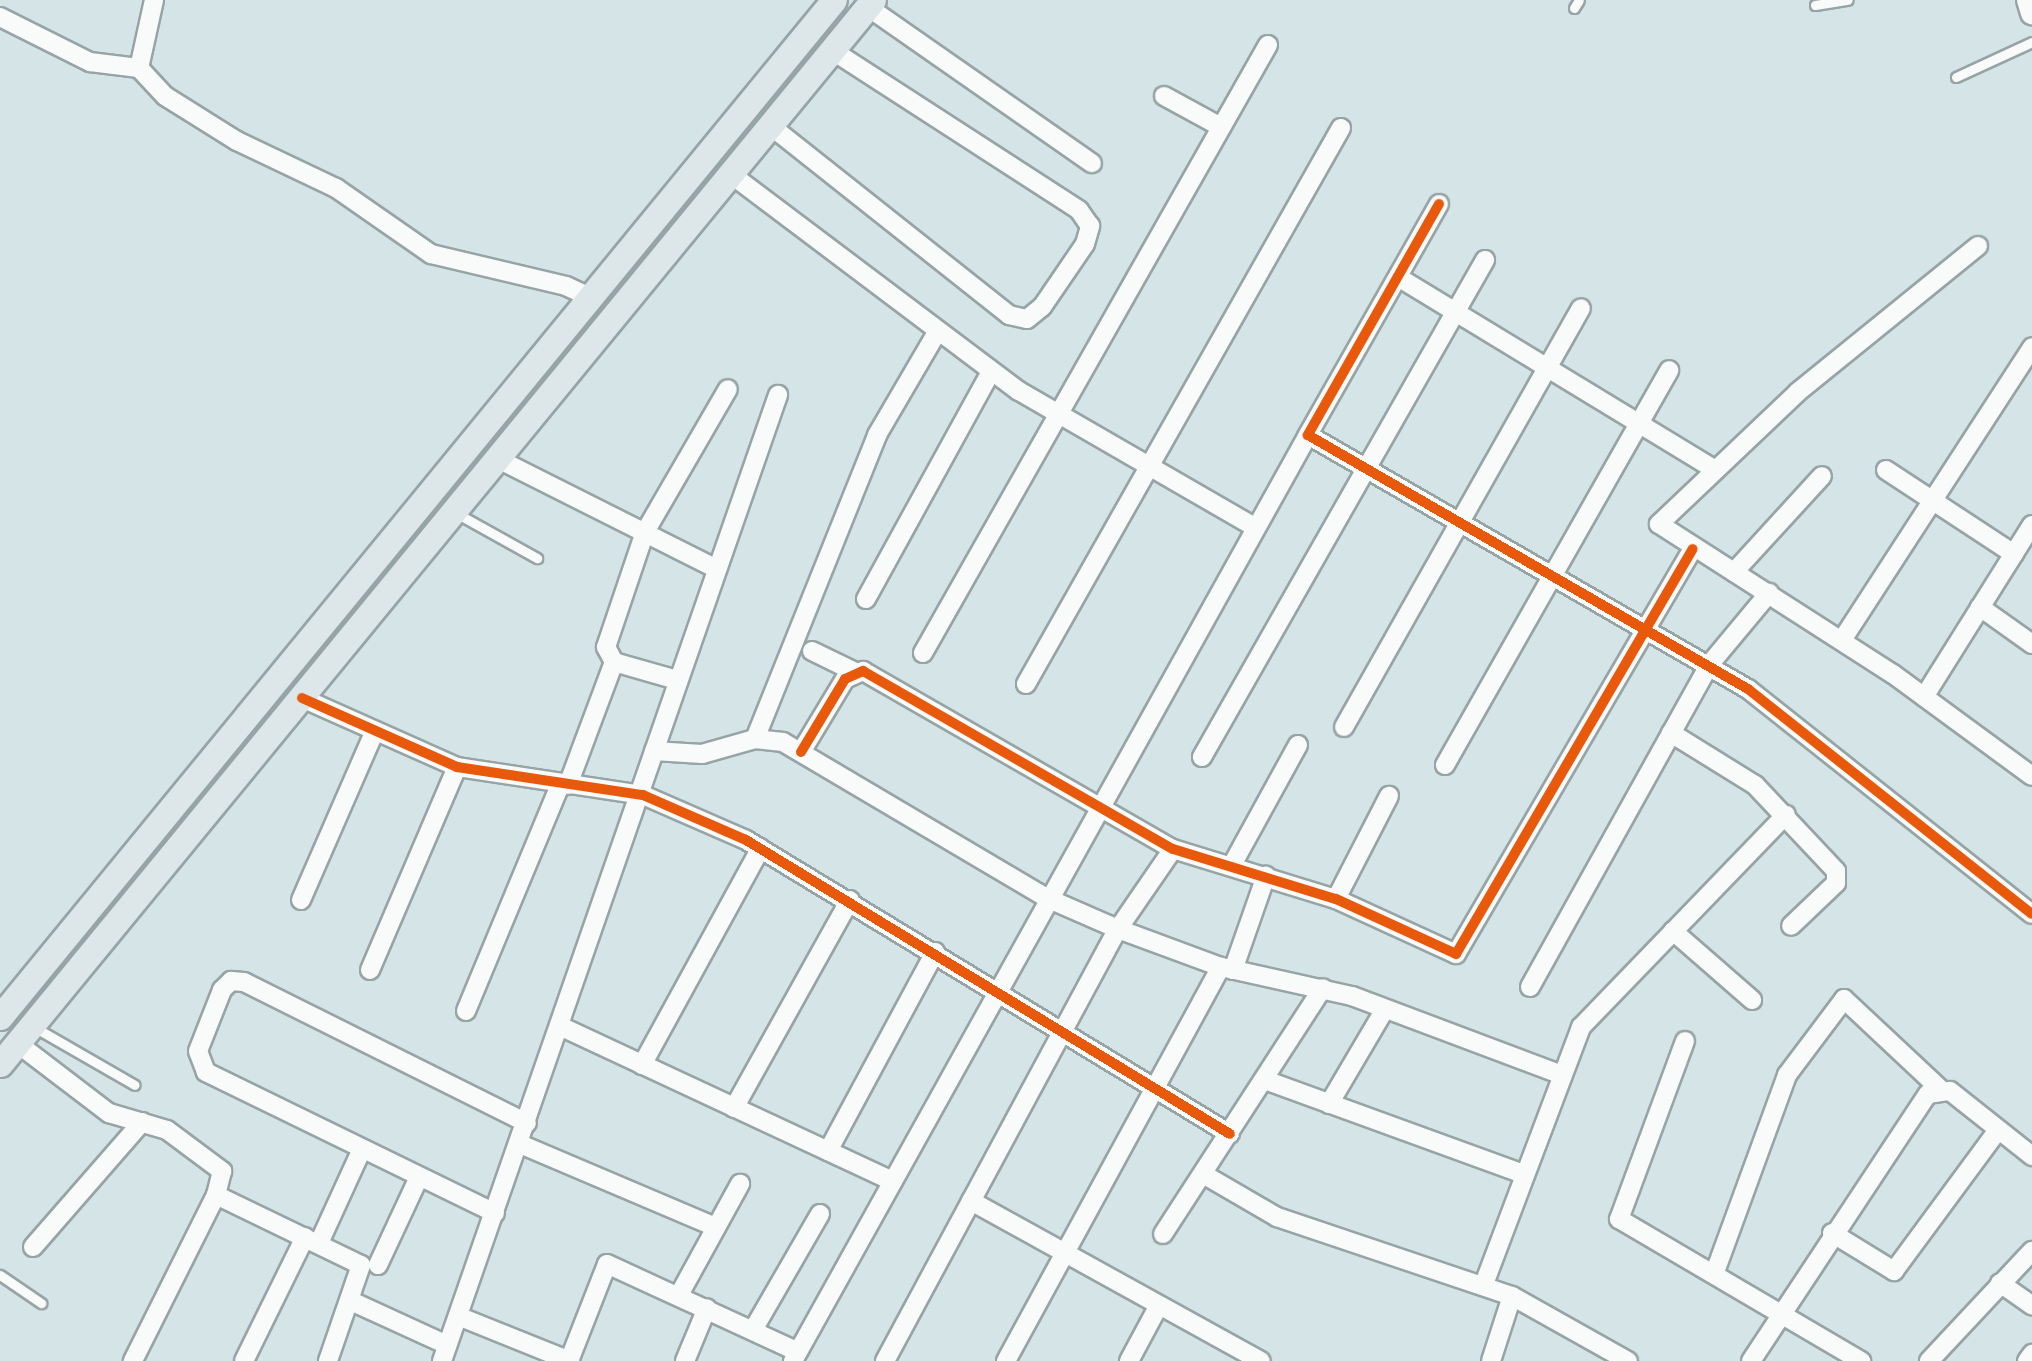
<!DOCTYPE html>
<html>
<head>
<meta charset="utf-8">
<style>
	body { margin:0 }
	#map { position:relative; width:2032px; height:1361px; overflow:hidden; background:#d5e4e7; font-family:"Public Sans",sans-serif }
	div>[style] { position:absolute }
	.roads { filter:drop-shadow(2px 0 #97a4a6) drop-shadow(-2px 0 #97a4a6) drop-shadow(0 2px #97a4a6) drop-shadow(0 -2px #97a4a6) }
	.lane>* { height:9px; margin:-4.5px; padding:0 4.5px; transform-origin:4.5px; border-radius:4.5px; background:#f9fbfb }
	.street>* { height:18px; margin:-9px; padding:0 9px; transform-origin:9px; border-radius:9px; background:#f9fbfb }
	.secondary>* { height:22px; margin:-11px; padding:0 11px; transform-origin:11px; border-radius:11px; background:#f9fbfb }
	.primary>* { height:25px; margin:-12.5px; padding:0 12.5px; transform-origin:12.5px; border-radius:12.5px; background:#dde7ea }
	.cycleway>* { height:10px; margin:-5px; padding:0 5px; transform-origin:5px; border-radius:5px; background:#e8590c }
	span { translate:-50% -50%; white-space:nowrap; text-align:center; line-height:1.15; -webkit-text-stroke:8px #ceeaee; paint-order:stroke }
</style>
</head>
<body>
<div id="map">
	<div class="roads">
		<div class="lane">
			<div style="left:1815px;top:5px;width:33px;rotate:-9deg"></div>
			<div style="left:1574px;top:8px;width:9px;rotate:-58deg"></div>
			<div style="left:1956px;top:77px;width:84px;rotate:-24.7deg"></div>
			<div style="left:456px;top:513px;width:93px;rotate:29.1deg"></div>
			<div style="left:34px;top:1027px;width:116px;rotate:29.9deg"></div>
			<div style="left:0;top:1275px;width:50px;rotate:34.3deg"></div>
		</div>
		<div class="street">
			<div style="left:154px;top:0;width:70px;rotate:102.4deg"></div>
			<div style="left:139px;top:68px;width:38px;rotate:47deg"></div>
			<div style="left:165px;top:96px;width:85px;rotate:32deg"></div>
			<div style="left:237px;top:141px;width:110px;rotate:25.4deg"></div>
			<div style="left:336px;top:188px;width:116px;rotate:34.8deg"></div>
			<div style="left:431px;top:254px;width:139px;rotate:13.3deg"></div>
			<div style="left:566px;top:286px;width:29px;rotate:25deg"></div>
			<div style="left:868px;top:7px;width:273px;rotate:34.9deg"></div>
			<div style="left:0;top:17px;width:101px;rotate:26.6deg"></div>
			<div style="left:90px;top:62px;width:49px;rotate:7deg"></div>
			<div style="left:1164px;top:96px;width:65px;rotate:28.5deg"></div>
			<div style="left:772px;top:127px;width:303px;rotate:38.4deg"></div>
			<div style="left:1009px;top:315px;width:18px;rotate:13deg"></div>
			<div style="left:1027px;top:319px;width:19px;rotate:-39deg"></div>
			<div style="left:1042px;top:307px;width:76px;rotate:-55.7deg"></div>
			<div style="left:1085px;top:244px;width:19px;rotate:-74deg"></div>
			<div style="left:1090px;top:226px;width:19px;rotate:-125deg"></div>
			<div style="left:1079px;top:210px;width:293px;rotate:-147.1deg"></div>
			<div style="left:732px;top:175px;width:359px;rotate:37deg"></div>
			<div style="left:1019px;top:391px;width:272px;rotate:30deg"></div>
			<div style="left:1439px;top:204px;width:266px;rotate:119.6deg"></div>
			<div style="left:1308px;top:435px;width:508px;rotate:30deg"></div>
			<div style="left:1748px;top:689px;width:362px;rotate:38.4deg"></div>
			<div style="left:1978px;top:246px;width:232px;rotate:141deg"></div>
			<div style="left:1798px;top:392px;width:192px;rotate:136.5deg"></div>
			<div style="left:1659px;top:524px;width:278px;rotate:32.7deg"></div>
			<div style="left:1893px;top:674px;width:172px;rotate:36.3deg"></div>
			<div style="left:1398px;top:277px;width:371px;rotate:31.3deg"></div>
			<div style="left:498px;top:459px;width:245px;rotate:26.7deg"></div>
			<div style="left:1886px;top:470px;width:153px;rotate:33.3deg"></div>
			<div style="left:1734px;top:572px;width:130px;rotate:-47.5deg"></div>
			<div style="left:866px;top:599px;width:259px;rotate:-61.2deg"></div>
			<div style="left:1980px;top:607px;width:64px;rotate:35.4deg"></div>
			<div style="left:1842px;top:640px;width:349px;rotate:-57deg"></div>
			<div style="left:812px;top:651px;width:46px;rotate:26deg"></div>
			<div style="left:923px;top:653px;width:699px;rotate:-60.43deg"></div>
			<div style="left:677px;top:680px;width:66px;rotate:-164.1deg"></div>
			<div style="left:614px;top:662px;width:17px;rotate:-118deg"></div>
			<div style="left:606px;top:647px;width:121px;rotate:-71.3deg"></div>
			<div style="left:645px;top:532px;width:165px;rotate:-59.9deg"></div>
			<div style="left:1026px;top:684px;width:639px;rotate:-60.47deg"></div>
			<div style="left:1924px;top:697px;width:203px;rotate:-57.9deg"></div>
			<div style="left:302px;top:698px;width:170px;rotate:24deg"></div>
			<div style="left:457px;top:767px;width:188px;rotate:8.6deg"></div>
			<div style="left:643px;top:795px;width:112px;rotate:23.6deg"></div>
			<div style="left:746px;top:840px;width:566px;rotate:31.28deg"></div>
			<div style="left:1344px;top:727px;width:481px;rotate:-60.5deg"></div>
			<div style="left:1671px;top:733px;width:99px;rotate:31.8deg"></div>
			<div style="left:1755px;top:785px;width:118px;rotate:46.7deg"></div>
			<div style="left:1836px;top:871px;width:12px;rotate:90deg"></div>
			<div style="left:1836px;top:883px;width:62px;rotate:136.3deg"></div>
			<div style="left:755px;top:739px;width:328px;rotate:-68.1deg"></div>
			<div style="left:877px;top:435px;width:117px;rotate:-59.7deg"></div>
			<div style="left:654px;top:751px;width:48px;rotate:3.6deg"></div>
			<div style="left:702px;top:754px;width:55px;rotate:-15.8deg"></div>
			<div style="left:755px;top:739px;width:28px;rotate:6deg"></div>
			<div style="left:783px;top:742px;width:309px;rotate:30.6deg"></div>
			<div style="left:1049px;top:899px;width:75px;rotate:23.5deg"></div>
			<div style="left:1118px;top:929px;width:110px;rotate:20.3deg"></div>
			<div style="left:1221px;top:967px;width:134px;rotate:12.5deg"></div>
			<div style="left:1352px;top:996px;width:222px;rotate:20.6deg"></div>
			<div style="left:801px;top:752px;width:85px;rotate:-58.9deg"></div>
			<div style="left:845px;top:679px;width:20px;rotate:-24deg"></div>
			<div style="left:863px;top:671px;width:357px;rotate:29.9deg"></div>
			<div style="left:1173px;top:849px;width:170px;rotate:17.1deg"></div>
			<div style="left:1336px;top:899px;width:132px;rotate:24.6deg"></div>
			<div style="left:1456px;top:954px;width:469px;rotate:-59.7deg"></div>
			<div style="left:1202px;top:757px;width:572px;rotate:-60.34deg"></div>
			<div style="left:1445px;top:765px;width:454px;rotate:-60.4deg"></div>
			<div style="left:568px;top:785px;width:131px;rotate:-69.5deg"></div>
			<div style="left:1232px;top:865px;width:137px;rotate:-61.2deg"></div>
			<div style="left:1336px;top:899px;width:116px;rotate:-62.8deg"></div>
			<div style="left:301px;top:900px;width:182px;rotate:-66.4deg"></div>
			<div style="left:1673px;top:931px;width:105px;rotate:41.1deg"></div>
			<div style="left:370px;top:970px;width:221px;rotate:-66.8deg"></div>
			<div style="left:1233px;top:970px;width:100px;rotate:-70.7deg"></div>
			<div style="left:1530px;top:987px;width:368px;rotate:-60.9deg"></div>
			<div style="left:1709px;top:665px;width:94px;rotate:-50.2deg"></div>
			<div style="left:466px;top:1011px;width:245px;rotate:-67.4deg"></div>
			<div style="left:562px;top:1027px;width:365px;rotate:25deg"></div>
			<div style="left:1685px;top:1041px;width:190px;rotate:110.3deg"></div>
			<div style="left:1619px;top:1219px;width:281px;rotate:30.4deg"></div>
			<div style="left:17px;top:1043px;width:116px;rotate:37.3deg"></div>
			<div style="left:109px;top:1113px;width:60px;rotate:16.3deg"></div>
			<div style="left:167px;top:1130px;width:69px;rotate:36.7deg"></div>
			<div style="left:222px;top:1171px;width:25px;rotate:104deg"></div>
			<div style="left:216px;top:1195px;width:186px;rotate:116.6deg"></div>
			<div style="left:642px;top:1065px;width:247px;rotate:-61.3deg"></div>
			<div style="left:1265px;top:1080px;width:275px;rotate:20deg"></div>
			<div style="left:1329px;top:1104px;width:110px;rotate:-59.5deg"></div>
			<div style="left:734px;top:1108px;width:238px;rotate:-60.9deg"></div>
			<div style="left:520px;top:1144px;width:213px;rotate:23deg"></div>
			<div style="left:828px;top:1151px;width:226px;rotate:-61.7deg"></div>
			<div style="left:1203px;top:1174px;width:86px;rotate:30.2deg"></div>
			<div style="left:1277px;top:1217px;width:248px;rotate:18.6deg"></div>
			<div style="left:1512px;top:1296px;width:133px;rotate:29.3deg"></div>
			<div style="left:216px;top:1195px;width:161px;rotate:25.8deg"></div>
			<div style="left:361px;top:1265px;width:102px;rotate:109deg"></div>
			<div style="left:971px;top:1201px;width:331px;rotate:28.9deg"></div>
			<div style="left:495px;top:1213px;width:322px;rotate:-154deg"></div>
			<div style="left:206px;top:1072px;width:22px;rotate:-111deg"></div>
			<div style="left:198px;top:1051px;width:66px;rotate:-68.5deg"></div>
			<div style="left:222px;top:990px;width:13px;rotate:-45deg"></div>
			<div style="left:231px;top:981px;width:13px;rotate:4deg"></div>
			<div style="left:244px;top:982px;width:316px;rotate:26.5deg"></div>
			<div style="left:1832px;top:1233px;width:73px;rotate:31.5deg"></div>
			<div style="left:1894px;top:1271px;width:175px;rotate:-53.6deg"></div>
			<div style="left:1163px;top:1234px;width:293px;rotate:-57deg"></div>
			<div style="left:319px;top:1243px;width:103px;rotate:-65.4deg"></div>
			<div style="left:33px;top:1247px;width:166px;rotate:-48.9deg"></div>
			<div style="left:378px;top:1265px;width:97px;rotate:-65deg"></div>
			<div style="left:1715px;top:1272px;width:210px;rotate:-69.9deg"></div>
			<div style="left:1787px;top:1075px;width:95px;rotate:-53.1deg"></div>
			<div style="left:1844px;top:999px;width:130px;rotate:43.1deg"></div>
			<div style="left:2000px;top:1283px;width:39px;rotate:35deg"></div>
			<div style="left:1484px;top:1284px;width:275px;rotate:-69.3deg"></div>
			<div style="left:1581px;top:1027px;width:295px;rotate:-46deg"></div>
			<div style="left:679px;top:1295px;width:127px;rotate:-61.2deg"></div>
			<div style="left:351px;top:1301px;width:106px;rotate:24.6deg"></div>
			<div style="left:458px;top:1316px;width:121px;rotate:21.9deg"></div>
			<div style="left:753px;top:1330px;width:134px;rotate:-60deg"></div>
			<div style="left:244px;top:1361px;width:138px;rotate:-63.8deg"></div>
			<div style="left:442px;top:1361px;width:1023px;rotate:-70.82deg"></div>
			<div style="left:569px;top:1361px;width:104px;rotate:-68.6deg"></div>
			<div style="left:607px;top:1264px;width:210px;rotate:24.7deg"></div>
			<div style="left:685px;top:1361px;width:57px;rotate:-67.5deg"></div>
			<div style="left:793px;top:1361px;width:1060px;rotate:-60.92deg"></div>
			<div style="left:885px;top:1361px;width:491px;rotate:-61.7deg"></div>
			<div style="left:1118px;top:929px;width:97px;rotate:-55.5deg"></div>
			<div style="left:1006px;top:1361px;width:449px;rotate:-61.4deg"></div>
			<div style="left:1129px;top:1361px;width:61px;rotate:-61.8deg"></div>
			<div style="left:1491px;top:1361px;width:68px;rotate:-72.1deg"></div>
			<div style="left:1751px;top:1361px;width:320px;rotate:-56.5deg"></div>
			<div style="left:1928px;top:1094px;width:22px;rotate:-8deg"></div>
			<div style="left:1950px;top:1091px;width:105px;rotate:38.4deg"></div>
			<div style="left:1929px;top:1361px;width:151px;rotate:-46.9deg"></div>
			<div style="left:2027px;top:1361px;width:9px;rotate:-54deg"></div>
		</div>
		<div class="secondary">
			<div style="left:2028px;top:0;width:14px;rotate:73deg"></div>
		</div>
		<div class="primary">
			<div style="left:0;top:1017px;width:1315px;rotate:-50.65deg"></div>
			<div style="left:0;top:1064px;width:1376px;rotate:-50.63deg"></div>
		</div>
	</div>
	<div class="cycleway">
		<div style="left:1439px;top:204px;width:266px;rotate:119.6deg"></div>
		<div style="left:1308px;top:435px;width:508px;rotate:30deg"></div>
		<div style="left:1748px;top:689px;width:362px;rotate:38.4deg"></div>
		<div style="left:302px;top:698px;width:170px;rotate:24deg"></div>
		<div style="left:457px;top:767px;width:188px;rotate:8.6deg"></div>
		<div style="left:643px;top:795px;width:112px;rotate:23.6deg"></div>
		<div style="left:746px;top:840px;width:566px;rotate:31.28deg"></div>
		<div style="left:801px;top:752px;width:85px;rotate:-58.9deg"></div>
		<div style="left:845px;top:679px;width:20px;rotate:-24deg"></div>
		<div style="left:863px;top:671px;width:357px;rotate:29.9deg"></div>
		<div style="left:1173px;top:849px;width:170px;rotate:17.1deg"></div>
		<div style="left:1336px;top:899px;width:132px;rotate:24.6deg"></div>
		<div style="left:1456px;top:954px;width:469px;rotate:-59.7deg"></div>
	</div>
</div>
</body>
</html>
